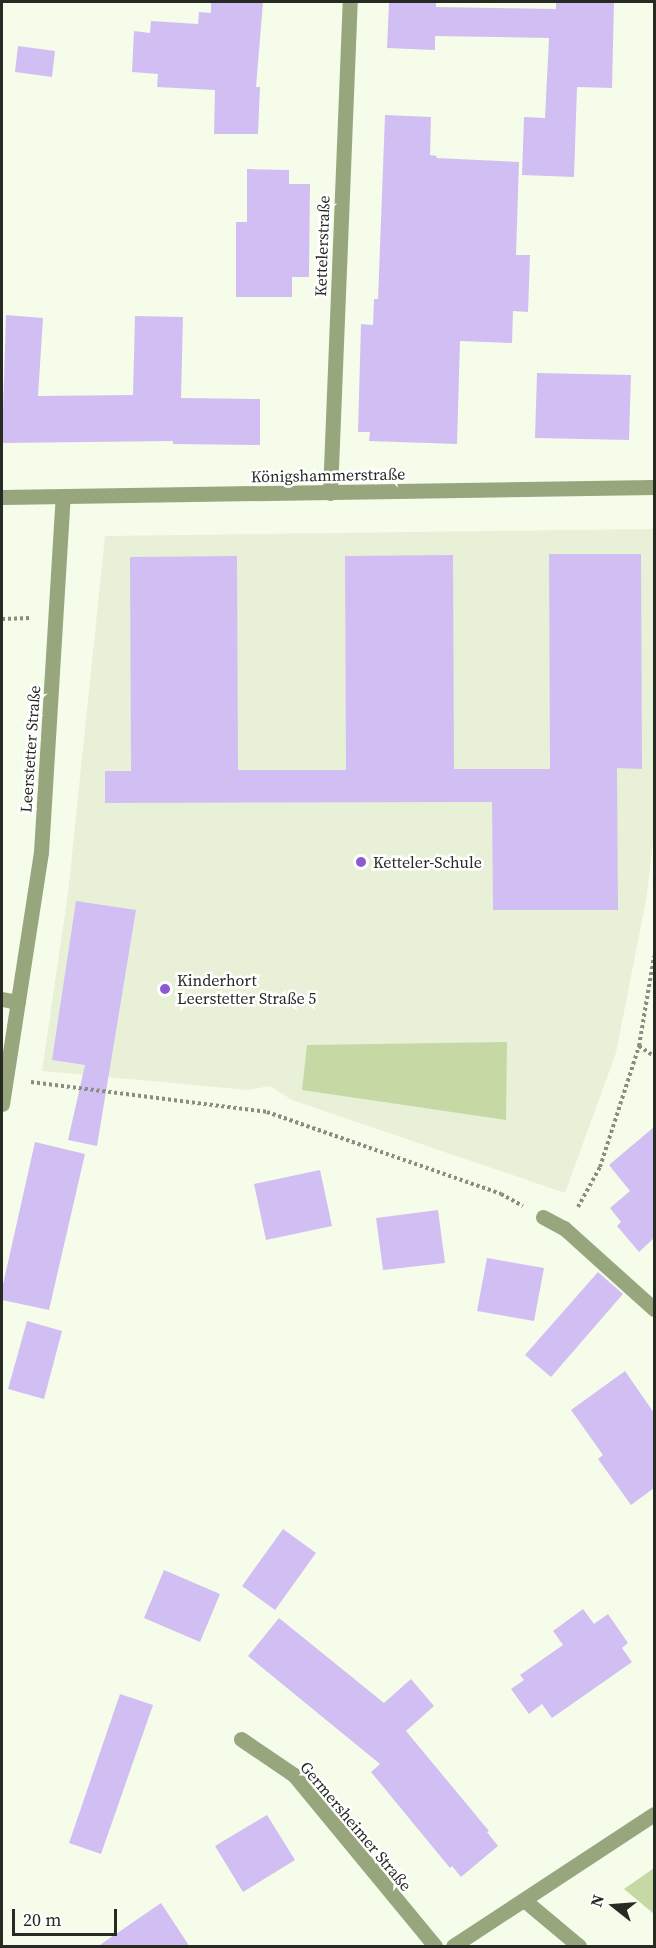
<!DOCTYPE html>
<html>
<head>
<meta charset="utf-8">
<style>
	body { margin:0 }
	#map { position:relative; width:656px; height:1948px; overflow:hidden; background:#f5fcea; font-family:"Source Serif 4",serif }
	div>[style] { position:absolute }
	.built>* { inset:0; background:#e8f1d8 }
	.green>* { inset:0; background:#c6d9a4 }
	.building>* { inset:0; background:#d1bff3 }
	.path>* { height:4px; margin-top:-2px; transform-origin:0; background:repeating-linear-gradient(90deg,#8a8e82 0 3px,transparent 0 6px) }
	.service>* { height:15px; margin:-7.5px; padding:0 7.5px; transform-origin:7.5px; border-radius:7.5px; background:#97a67c }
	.minor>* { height:15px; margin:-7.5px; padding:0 7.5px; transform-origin:7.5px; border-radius:7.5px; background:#97a67c }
	.dots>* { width:16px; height:16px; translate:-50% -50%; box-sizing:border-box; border:3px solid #fff; border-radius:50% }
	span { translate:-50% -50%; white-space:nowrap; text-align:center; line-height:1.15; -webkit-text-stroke:5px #fff; paint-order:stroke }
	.street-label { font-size:16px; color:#272923 }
	.poi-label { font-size:16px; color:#272923 }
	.left { translate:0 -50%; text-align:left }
	.frame { position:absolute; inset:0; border:3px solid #272923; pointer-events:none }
	.north { position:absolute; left:584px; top:1876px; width:60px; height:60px; -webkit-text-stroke:4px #fff; paint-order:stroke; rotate:287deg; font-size:16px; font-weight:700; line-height:24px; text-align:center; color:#272923 }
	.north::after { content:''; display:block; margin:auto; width:21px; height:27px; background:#272923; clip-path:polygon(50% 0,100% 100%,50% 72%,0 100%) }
	.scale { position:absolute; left:12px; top:1909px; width:105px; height:27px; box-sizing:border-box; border:3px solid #272923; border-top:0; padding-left:8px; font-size:18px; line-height:21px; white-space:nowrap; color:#272923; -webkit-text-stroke:4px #fff; paint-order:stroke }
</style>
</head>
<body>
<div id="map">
	<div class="built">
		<div style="clip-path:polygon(654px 529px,654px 831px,647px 895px,616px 1053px,565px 1193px,292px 1100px,270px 1086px,248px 1090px,42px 1071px,68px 893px,105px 536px)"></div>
	</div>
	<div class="green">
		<div style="clip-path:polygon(507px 1042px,506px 1120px,302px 1090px,307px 1045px)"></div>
		<div style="clip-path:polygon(654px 1868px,654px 1914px,624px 1889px)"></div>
	</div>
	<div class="building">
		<div style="clip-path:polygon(211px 2px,263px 2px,256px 87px,260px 87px,258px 134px,214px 134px,215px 90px,157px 87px,158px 74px,132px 72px,134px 31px,150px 33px,151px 21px,198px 24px,199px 12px,211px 13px)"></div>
		<div style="clip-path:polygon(389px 2px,436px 2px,436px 7px,556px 9px,556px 2px,614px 2px,612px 88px,577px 87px,574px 177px,522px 175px,524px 117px,545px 118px,549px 38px,435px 36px,435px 50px,387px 48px)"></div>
		<div style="clip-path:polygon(18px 46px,55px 51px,52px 77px,15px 72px)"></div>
		<div style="clip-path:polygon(385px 115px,431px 117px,430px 155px,437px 156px,436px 158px,519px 162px,516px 255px,530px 255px,528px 312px,513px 311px,512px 343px,460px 341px,457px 444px,369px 441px,370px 432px,358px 432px,361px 324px,373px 325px,374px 299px,378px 299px)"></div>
		<div style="clip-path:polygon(247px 169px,289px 170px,289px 184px,310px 184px,309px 277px,292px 277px,292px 297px,236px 297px,236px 222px,247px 222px)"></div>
		<div style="clip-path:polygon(6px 315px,43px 318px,38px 396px,133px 395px,135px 316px,183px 317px,181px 398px,260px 399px,260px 445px,173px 444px,173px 441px,2px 443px)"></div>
		<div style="clip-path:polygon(537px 373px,631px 375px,629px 440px,535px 438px)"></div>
		<div style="clip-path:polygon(549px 554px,641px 554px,642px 769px,617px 768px,618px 910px,493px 910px,492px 802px,105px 803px,105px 771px,131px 771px,130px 557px,237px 556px,238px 770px,346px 770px,345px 556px,453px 555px,454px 769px,550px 769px)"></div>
		<div style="clip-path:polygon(76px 901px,136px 910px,97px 1146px,68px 1140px,85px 1065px,52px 1060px)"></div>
		<div style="clip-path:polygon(654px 1127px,654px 1238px,639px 1252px,617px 1226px,621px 1222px,610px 1208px,630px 1191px,609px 1165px)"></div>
		<div style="clip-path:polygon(35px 1142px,85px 1154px,49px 1310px,2px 1300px,2px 1289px)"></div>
		<div style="clip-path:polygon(320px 1170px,332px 1226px,266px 1240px,254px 1184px)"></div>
		<div style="clip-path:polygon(438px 1210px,445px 1263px,383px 1270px,376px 1218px)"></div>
		<div style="clip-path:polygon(487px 1258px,544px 1268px,534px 1321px,477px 1311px)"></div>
		<div style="clip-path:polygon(598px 1272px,623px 1294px,551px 1377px,525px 1355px)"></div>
		<div style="clip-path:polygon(27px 1321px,62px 1331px,44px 1399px,8px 1389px)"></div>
		<div style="clip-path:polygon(625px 1371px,654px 1413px,654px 1488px,631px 1505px,598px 1459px,603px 1455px,571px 1410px)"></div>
		<div style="clip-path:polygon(283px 1529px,316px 1553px,275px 1610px,242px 1586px)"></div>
		<div style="clip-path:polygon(164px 1570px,220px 1594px,200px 1642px,144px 1618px)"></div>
		<div style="clip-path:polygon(583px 1609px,594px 1624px,608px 1614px,628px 1643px,622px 1648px,632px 1662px,552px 1718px,542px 1704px,529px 1714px,511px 1689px,524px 1680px,520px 1675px,563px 1645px,553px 1631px)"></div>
		<div style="clip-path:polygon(279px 1618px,384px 1703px,411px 1679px,434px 1706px,406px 1731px,489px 1831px,487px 1832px,498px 1846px,461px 1877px,452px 1866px,450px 1868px,371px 1772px,380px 1764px,248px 1656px)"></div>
		<div style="clip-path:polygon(120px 1694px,153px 1705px,101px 1854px,69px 1843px)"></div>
		<div style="clip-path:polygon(267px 1815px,295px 1860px,243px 1892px,215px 1846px)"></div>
		<div style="clip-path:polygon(161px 1903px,190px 1947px,97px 1947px)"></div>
	</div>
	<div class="path">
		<div style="left:2px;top:619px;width:28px;rotate:-2deg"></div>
		<div style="left:639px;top:1046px;width:18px;rotate:34deg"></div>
		<div style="left:31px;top:1082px;width:238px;rotate:7.2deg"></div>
		<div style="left:267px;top:1112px;width:248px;rotate:19.3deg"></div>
		<div style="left:501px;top:1194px;width:25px;rotate:29deg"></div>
		<div style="left:578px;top:1207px;width:46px;rotate:-61.2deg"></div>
		<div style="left:600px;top:1167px;width:127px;rotate:-72.1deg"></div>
		<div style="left:639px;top:1046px;width:91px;rotate:-80.5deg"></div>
	</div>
	<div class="service">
		<div style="left:543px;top:1217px;width:24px;rotate:28deg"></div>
		<div style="left:564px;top:1228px;width:121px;rotate:42deg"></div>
		<div style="left:524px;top:1900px;width:72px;rotate:39.9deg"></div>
	</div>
	<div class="minor">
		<div style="left:330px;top:493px;width:491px;rotate:-87.7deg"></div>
		<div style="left:2px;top:497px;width:652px;rotate:-0.88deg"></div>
		<div style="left:2px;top:999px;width:16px;rotate:11deg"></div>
		<div style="left:2px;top:1104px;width:255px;rotate:-81.2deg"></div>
		<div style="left:41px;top:852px;width:356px;rotate:-86.5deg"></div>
		<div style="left:241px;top:1739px;width:64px;rotate:34.2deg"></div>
		<div style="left:294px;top:1775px;width:222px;rotate:50.5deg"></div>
		<div style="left:453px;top:1946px;width:240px;rotate:-33.3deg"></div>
	</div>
	<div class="dots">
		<div style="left:361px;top:862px;background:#8e5ad2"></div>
		<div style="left:165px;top:989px;background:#8e5ad2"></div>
	</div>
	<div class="street-label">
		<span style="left:322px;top:246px;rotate:-88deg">Kettelerstraße</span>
		<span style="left:328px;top:475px;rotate:-1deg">Königshammerstraße</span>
		<span style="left:30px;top:749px;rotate:-86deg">Leerstetter Straße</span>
		<span style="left:356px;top:1826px;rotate:50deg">Germersheimer Straße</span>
	</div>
	<div class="poi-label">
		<span class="left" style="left:373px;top:862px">Ketteler-Schule</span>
		<span class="left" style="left:177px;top:989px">Kinderhort<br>Leerstetter Straße 5</span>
	</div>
	<div class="frame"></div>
	<div class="north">N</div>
	<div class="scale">20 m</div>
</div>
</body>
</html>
